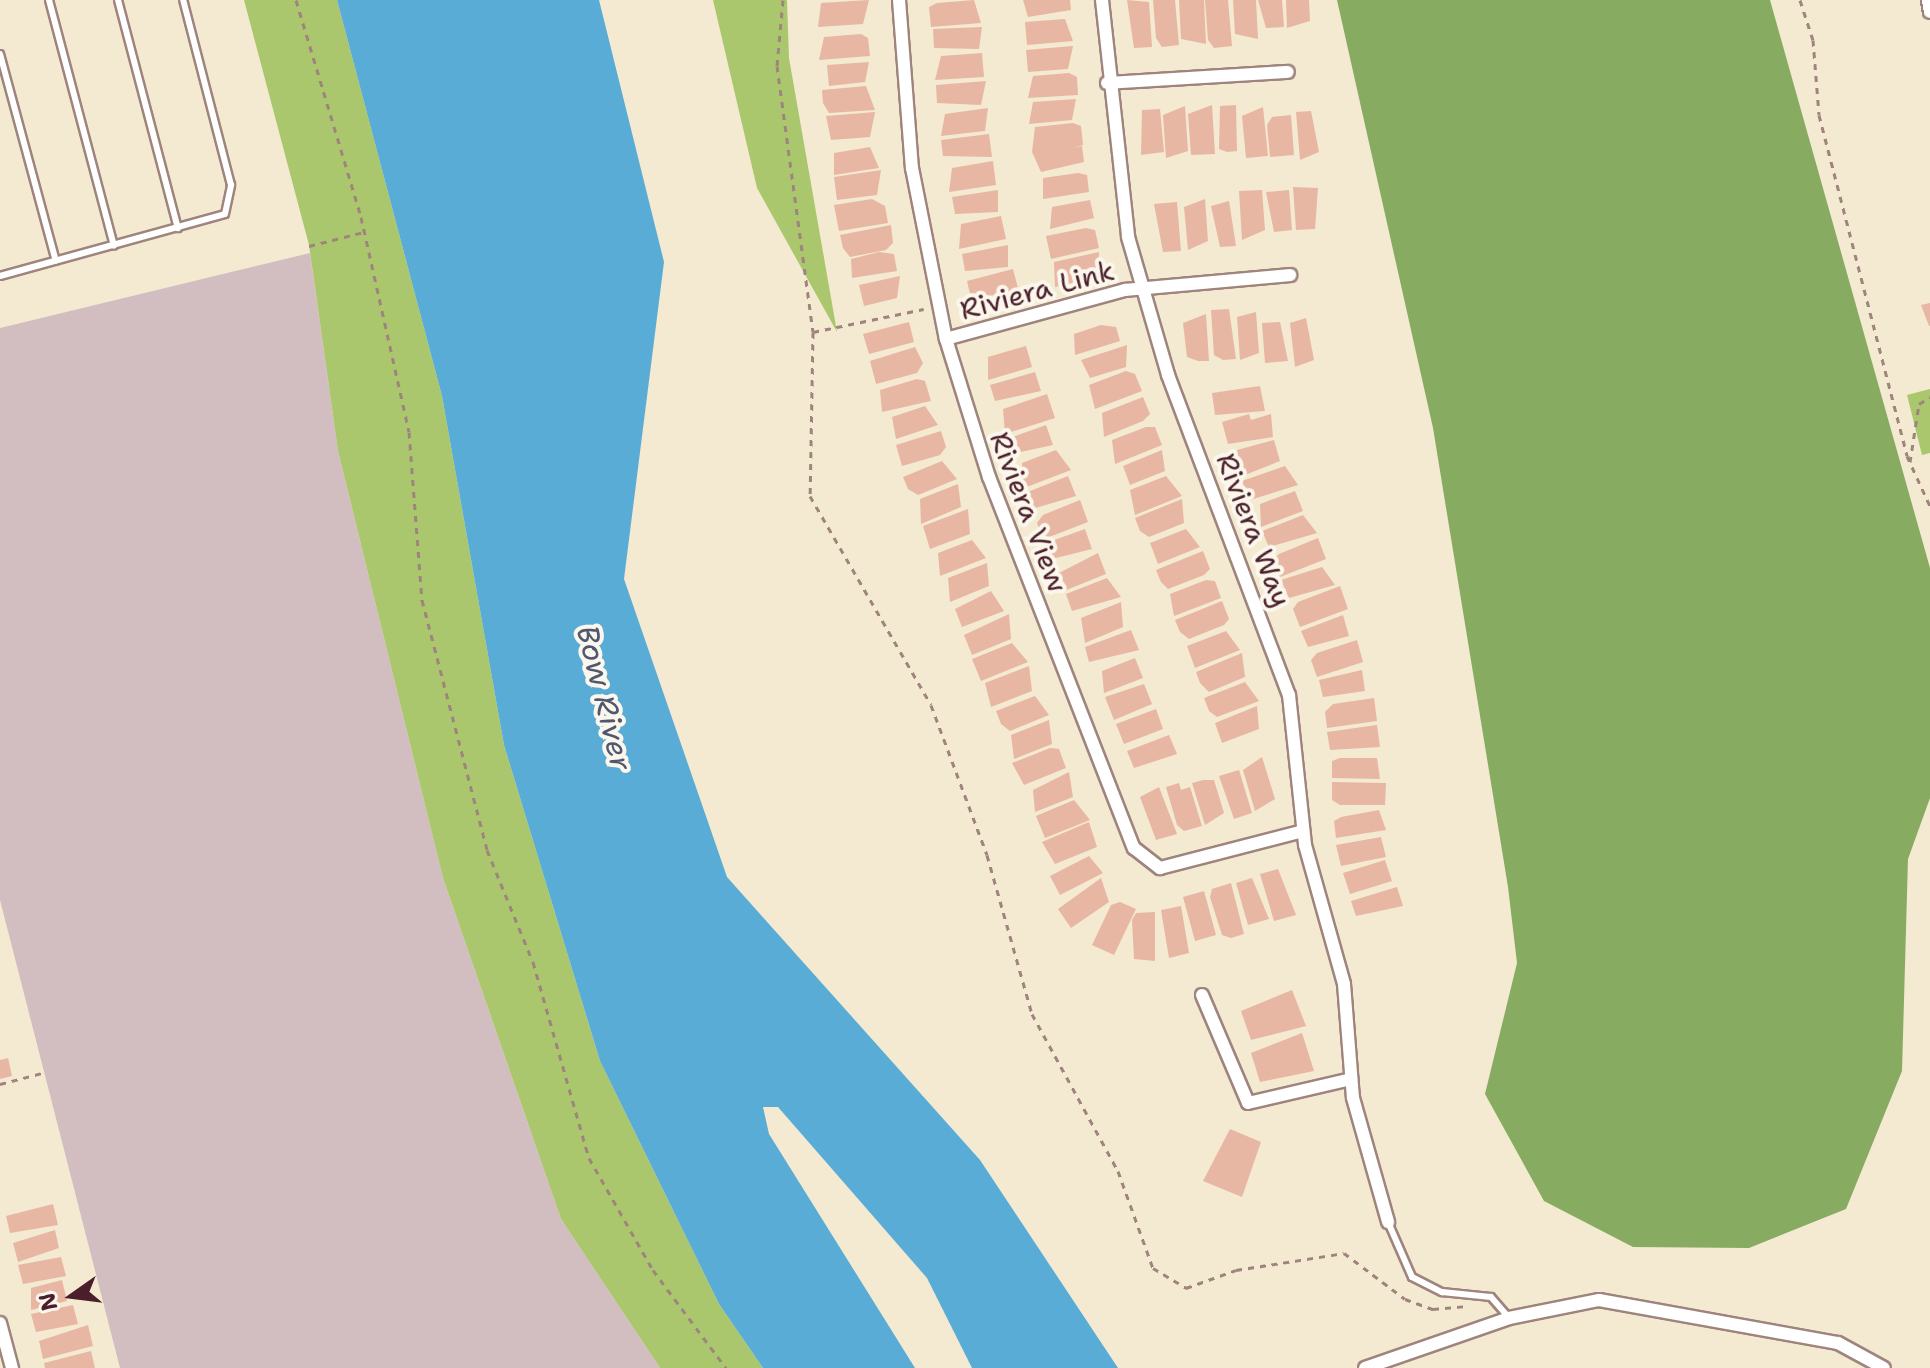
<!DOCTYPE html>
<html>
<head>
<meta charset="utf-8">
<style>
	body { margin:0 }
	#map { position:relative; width:1930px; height:1368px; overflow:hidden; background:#f4e9d1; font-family:"Shantell Sans",sans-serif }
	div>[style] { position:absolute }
	.industrial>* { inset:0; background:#d2bec1 }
	.green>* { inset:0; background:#aac76e }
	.forest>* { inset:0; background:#87ac61 }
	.water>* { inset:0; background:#59acd5 }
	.building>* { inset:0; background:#e8b7a3 }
	.path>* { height:3px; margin-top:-1.5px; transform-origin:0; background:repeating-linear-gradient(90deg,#9f847e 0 6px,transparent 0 12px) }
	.roads { filter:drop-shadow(2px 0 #9f847e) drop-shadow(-2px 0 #9f847e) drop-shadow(0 2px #9f847e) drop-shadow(0 -2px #9f847e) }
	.service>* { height:6px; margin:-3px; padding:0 3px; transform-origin:3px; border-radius:3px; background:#fff }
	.minor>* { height:12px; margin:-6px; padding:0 6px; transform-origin:6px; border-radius:6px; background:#fff }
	span { translate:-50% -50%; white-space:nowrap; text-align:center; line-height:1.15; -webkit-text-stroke:8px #fbf7ec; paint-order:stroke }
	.street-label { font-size:28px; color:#4a1f2b }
	.water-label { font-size:30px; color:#50576f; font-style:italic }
	.north { position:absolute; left:32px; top:1256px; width:80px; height:80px; -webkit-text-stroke:6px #fbf7ec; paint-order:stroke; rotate:256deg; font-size:22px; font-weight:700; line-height:32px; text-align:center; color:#4a1f2b }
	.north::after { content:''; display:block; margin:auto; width:28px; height:36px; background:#4a1f2b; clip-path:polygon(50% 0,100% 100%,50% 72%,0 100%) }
</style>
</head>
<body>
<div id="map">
	<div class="industrial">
		<div style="clip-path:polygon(310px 253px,338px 451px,443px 878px,561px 1219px,660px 1368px,120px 1368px,0 900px,0 328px)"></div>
	</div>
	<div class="green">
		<div style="clip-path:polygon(244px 0,337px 0,442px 396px,504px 745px,600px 1061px,719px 1304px,763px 1368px,660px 1368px,561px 1219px,443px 878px,338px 451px,309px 245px)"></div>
		<div style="clip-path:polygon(713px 0,787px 0,789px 58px,837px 332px,757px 188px)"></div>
		<div style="clip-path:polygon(1930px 389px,1930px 453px,1922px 455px,1907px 395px)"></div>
	</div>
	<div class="forest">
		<div style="clip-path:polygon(1337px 0,1770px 0,1930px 568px,1930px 798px,1908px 859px,1902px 1071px,1846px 1209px,1749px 1248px,1633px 1247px,1544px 1201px,1485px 1094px,1517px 963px,1508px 887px,1433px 428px)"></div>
	</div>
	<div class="water">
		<div style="clip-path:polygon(337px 0,599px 0,664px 262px,624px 579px,727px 877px,980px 1160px,1118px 1368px,972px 1368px,927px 1278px,778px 1107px,763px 1107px,769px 1134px,915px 1368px,763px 1368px,719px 1304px,600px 1061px,504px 745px,442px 396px)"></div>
	</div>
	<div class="building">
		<div style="clip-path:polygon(869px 0,863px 24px,818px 27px,821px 3px)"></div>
		<div style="clip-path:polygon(974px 0,981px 23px,931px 27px,929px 7px,937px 3px)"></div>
		<div style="clip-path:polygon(1023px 0,1070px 0,1071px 10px,1028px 17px)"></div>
		<div style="clip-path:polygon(1127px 0,1149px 2px,1152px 47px,1134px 48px)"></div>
		<div style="clip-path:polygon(1153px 0,1175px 0,1179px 45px,1162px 47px,1156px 38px)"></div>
		<div style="clip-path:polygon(1179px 0,1204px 0,1206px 44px,1181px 39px)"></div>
		<div style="clip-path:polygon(1205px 0,1228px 0,1232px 46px,1214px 48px,1208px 40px)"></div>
		<div style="clip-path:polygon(1233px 0,1256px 0,1258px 39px,1235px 34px)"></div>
		<div style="clip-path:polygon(1258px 0,1282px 0,1284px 27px,1266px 28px)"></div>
		<div style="clip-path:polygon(1286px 0,1309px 0,1310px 21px,1287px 28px)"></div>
		<div style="clip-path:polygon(1065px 19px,1073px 41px,1027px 45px,1025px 22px)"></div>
		<div style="clip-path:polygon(982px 27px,979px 49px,934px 48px,933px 29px)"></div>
		<div style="clip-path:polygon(861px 34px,868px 38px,870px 56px,819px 60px,824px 37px)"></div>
		<div style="clip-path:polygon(1073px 46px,1068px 69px,1028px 72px,1026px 50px)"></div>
		<div style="clip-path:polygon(982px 53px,984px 77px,935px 80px,941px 56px)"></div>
		<div style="clip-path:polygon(869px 62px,865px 82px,829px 86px,827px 65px)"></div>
		<div style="clip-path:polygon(1069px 73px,1077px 77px,1078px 95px,1028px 98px,1033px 76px)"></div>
		<div style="clip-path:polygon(986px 81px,981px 105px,937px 103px,936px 85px)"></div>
		<div style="clip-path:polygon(866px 86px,875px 110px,829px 113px,823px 103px,822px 90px)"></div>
		<div style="clip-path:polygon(1076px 99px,1072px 120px,1029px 124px,1033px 102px)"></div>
		<div style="clip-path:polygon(1212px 105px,1215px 154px,1191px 155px,1188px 114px)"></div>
		<div style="clip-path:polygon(1236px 105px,1237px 151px,1227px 152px,1219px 149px,1220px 106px)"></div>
		<div style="clip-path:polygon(1185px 106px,1188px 151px,1166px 158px,1163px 115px)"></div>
		<div style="clip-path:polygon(1263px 107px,1268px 156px,1246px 158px,1242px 116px)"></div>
		<div style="clip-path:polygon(988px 108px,985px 131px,941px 136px,945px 114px)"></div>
		<div style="clip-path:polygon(1160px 109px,1164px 152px,1141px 155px,1142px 110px)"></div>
		<div style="clip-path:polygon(1311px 111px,1319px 152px,1300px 160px,1296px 112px)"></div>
		<div style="clip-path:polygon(875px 112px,870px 137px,831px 140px,826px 116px)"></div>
		<div style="clip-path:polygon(1291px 115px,1294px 155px,1270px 157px,1267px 125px,1272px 117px)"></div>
		<div style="clip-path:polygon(1073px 123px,1081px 126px,1083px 145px,1073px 148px,1082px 146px,1084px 162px,1041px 172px,1032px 152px,1035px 127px)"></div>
		<div style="clip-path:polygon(989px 134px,992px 157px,943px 156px,941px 140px)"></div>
		<div style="clip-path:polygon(870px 147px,879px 168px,834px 175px,834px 153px)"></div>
		<div style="clip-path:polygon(993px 161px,996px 185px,949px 192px,952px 168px)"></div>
		<div style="clip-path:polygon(881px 170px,877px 195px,837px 200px,834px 177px)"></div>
		<div style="clip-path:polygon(1078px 173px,1087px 175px,1089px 192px,1043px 199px,1043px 178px)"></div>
		<div style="clip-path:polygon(1293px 187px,1318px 188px,1315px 229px,1296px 230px)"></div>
		<div style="clip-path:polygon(998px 190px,998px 212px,955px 214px,952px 197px)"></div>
		<div style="clip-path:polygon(1262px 190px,1265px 230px,1242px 240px,1239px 191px)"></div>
		<div style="clip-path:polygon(1289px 190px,1292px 230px,1274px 232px,1266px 192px)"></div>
		<div style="clip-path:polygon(872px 199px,885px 206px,888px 223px,839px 231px,834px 205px)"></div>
		<div style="clip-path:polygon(1205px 199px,1208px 241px,1188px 250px,1184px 207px)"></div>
		<div style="clip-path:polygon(1090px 200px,1094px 218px,1050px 229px,1052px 207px)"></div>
		<div style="clip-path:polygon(1229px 201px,1236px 246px,1220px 247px,1211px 206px)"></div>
		<div style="clip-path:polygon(1177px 202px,1181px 251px,1163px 252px,1154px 204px)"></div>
		<div style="clip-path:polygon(1001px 216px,1006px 239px,959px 249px,961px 224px)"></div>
		<div style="clip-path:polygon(891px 225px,893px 243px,886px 250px,850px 257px,843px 248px,840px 235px)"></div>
		<div style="clip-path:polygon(1086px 228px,1095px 230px,1099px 248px,1051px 259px,1046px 236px)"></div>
		<div style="clip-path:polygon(1008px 245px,1008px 267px,965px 271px,962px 254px)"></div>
		<div style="clip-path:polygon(879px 252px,894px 254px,897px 271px,852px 278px,851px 259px)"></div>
		<div style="clip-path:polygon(1099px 252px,1098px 277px,1055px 287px,1054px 262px)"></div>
		<div style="clip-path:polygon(1013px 269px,1019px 292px,971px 298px,967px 281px)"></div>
		<div style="clip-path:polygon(900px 276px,897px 298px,864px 306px,859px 285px)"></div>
		<div style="clip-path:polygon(1930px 303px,1930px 326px,1929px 326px,1921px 305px)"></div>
		<div style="clip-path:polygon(1229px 309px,1236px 359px,1223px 360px,1214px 355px,1211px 310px)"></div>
		<div style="clip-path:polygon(1256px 312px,1259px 353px,1240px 360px,1237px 317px)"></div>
		<div style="clip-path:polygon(1206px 314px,1209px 361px,1198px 361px,1187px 357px,1183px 323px)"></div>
		<div style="clip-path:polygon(1306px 318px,1314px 360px,1295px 367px,1290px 323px)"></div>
		<div style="clip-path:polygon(909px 322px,914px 342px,869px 354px,863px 334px)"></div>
		<div style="clip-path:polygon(1280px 322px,1288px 361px,1265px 363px,1262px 323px)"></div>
		<div style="clip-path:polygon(1101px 325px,1116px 327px,1120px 341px,1075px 355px,1074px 334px)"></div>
		<div style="clip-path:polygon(1127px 345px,1126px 367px,1090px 378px,1081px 360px)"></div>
		<div style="clip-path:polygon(1026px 346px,1032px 367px,988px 380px,988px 357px)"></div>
		<div style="clip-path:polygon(915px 347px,923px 363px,917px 373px,876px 384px,870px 361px)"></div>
		<div style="clip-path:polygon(1126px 371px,1135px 374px,1142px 391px,1095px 409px,1089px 385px)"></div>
		<div style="clip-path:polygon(1035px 372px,1041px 391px,995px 401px,990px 385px)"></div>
		<div style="clip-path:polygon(917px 379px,925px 381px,931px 401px,882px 412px,880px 390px)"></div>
		<div style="clip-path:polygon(1260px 386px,1265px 411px,1215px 415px,1212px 393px)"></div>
		<div style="clip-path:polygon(1047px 394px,1055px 418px,1005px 434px,1003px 409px)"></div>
		<div style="clip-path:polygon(1143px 397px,1150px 414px,1143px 421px,1104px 437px,1102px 413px)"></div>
		<div style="clip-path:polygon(925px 406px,938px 425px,896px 439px,892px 417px)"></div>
		<div style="clip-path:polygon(1249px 414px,1251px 420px,1271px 414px,1273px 437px,1228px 444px,1222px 422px)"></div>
		<div style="clip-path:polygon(1046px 425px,1053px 445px,1012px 454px,1007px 439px)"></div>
		<div style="clip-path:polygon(1146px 427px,1155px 427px,1162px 445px,1115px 464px,1112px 440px)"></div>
		<div style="clip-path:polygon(941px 431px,946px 447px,940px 455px,902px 466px,896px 445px)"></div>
		<div style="clip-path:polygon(1274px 440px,1280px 461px,1240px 477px,1237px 450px)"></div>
		<div style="clip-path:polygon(1056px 450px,1071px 470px,1024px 488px,1022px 463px)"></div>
		<div style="clip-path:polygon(1162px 450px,1165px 471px,1130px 485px,1123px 466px)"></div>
		<div style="clip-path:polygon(942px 461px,957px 479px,918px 495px,908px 489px,903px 477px)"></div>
		<div style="clip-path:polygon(1285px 466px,1298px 485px,1250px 500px,1242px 481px)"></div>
		<div style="clip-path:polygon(1068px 476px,1076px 496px,1032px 509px,1025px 493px)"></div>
		<div style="clip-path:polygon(1166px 476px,1182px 496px,1135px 515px,1130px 490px)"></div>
		<div style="clip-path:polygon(958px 484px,961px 507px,921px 524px,920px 499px)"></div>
		<div style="clip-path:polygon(1295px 491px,1303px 511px,1261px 527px,1260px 504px)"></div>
		<div style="clip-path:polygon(1182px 499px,1184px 523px,1149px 537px,1140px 531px,1135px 518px)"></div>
		<div style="clip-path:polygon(1080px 500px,1088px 522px,1044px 539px,1037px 523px,1043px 515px)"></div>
		<div style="clip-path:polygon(968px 509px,970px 534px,930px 549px,923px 526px)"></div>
		<div style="clip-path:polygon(1303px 515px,1317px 533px,1269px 547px,1262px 531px)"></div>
		<div style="clip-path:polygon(1085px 529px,1092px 549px,1052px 559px,1046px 543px)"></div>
		<div style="clip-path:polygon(1186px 529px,1200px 547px,1158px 564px,1150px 543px)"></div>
		<div style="clip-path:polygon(1318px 538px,1326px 559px,1280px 577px,1273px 560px,1279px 554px)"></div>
		<div style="clip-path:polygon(972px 540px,986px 558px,940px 576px,938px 553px)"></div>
		<div style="clip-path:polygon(1203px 551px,1210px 569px,1204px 575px,1168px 589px,1161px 582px,1156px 570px)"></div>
		<div style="clip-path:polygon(1098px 553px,1106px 574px,1064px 591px,1057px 574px)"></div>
		<div style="clip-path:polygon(987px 563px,989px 586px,950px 602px,948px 578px)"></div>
		<div style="clip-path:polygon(1322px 567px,1335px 585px,1289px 598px,1281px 580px)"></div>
		<div style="clip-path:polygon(1107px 578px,1121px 597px,1072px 611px,1066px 594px)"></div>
		<div style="clip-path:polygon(1206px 580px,1215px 581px,1221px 598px,1174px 616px,1170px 594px)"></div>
		<div style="clip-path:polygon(1340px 586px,1348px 609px,1300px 627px,1293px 609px,1298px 602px)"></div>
		<div style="clip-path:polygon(991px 591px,1004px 611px,962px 627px,955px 609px)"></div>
		<div style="clip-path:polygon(1222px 601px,1229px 619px,1224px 625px,1189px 639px,1180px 632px,1175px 620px)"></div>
		<div style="clip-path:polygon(1121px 602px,1123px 627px,1085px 643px,1081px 618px)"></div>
		<div style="clip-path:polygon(1009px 614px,1011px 639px,972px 655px,964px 635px)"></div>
		<div style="clip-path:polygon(1343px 615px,1349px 636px,1308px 647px,1301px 631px)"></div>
		<div style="clip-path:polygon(1131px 630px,1139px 650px,1089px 662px,1085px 647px)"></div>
		<div style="clip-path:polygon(1226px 631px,1240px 650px,1195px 668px,1187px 646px)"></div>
		<div style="clip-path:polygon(1357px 640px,1363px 662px,1317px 677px,1311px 660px,1317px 653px)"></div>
		<div style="clip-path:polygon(1012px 643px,1028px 662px,981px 681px,972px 659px)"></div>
		<div style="clip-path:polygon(1242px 653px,1245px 677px,1209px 692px,1200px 683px,1196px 672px)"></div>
		<div style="clip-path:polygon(1135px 658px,1143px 678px,1104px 693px,1102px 671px)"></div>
		<div style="clip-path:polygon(1029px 666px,1032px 691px,991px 707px,985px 683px)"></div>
		<div style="clip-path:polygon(1362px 670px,1365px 691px,1323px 697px,1319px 680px)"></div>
		<div style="clip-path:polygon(1245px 682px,1259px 701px,1217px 717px,1209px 711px,1204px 698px)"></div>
		<div style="clip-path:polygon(1144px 684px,1152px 704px,1114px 720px,1105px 697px)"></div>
		<div style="clip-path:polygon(1035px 696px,1049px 715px,1010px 731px,1001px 724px,996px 711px)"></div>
		<div style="clip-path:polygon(1374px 698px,1377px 721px,1327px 728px,1325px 712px,1333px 704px)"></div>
		<div style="clip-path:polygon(1257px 706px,1259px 729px,1222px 743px,1215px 723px)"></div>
		<div style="clip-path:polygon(1156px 709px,1163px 729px,1124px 744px,1116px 724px)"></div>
		<div style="clip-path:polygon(1049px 720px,1052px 744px,1014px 759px,1011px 735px)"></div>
		<div style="clip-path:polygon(1377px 725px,1380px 747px,1330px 750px,1327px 732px)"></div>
		<div style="clip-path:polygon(1169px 735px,1177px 754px,1134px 768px,1127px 751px)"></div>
		<div style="clip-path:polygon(1050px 748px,1059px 749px,1066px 768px,1024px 785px,1012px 763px)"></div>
		<div style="clip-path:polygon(1262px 757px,1275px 799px,1255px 811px,1243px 770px)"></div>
		<div style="clip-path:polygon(1340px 758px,1377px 758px,1380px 779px,1332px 778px,1332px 761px)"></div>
		<div style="clip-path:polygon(1239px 770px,1252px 813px,1234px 819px,1219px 776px)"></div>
		<div style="clip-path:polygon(1069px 772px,1073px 797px,1035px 812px,1033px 790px)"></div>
		<div style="clip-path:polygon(1203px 780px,1214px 780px,1224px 813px,1205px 825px,1192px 783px)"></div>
		<div style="clip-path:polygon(1332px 782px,1386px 783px,1385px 805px,1340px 805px,1332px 800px)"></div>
		<div style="clip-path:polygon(1179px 783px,1181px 790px,1190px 787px,1202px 826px,1184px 831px,1177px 825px,1166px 787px)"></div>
		<div style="clip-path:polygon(1159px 787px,1177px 834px,1156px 840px,1140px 797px)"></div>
		<div style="clip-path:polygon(1074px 800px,1090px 820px,1045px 838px,1036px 816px)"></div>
		<div style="clip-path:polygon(1379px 810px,1386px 830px,1336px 838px,1334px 821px,1341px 817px)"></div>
		<div style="clip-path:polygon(1089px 822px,1097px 847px,1055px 864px,1042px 842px)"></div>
		<div style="clip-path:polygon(1381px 837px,1386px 857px,1341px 866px,1336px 845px)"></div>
		<div style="clip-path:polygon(1089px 856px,1103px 873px,1060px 895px,1050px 876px)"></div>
		<div style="clip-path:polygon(1385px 860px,1392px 881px,1350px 894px,1343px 873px)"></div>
		<div style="clip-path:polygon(1278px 869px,1296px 915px,1274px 921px,1260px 874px)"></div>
		<div style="clip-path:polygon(1101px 878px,1109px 902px,1071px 928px,1058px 909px)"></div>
		<div style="clip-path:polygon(1252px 878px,1269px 919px,1248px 925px,1236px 883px)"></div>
		<div style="clip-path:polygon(1231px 883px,1244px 934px,1231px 938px,1222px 935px,1210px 897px,1212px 889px)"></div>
		<div style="clip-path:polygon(1397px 887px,1403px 906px,1356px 916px,1351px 901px)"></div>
		<div style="clip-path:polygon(1204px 891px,1216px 935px,1195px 941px,1183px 897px)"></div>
		<div style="clip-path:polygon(1120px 902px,1136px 909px,1114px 955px,1092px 945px,1111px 905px)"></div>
		<div style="clip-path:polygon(1181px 906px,1189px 953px,1169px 958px,1161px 910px)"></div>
		<div style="clip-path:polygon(1155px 912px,1155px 961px,1134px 959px,1132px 920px,1136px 913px)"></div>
		<div style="clip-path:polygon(1292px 990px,1306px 1026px,1251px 1040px,1241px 1011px)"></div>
		<div style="clip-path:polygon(1302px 1033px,1314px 1071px,1260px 1082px,1251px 1053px)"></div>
		<div style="clip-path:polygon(8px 1058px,12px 1076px,0 1079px,0 1060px)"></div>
		<div style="clip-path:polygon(1230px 1129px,1261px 1142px,1242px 1197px,1203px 1181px)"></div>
		<div style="clip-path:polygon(53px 1204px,58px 1225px,10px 1233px,6px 1216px)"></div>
		<div style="clip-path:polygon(55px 1230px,59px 1248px,18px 1262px,13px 1243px)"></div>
		<div style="clip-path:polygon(61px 1257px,66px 1276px,23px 1284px,18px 1265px)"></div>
		<div style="clip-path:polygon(62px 1280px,67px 1301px,31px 1310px,31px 1288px)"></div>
		<div style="clip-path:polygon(73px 1305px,78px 1324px,36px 1332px,31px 1314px)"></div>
		<div style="clip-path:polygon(88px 1325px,93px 1346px,43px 1359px,39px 1341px)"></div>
		<div style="clip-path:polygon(91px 1351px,95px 1368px,45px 1368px,44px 1363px)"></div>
	</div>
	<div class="path">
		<div style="left:296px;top:0;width:227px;rotate:73.3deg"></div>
		<div style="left:361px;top:217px;width:220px;rotate:77.4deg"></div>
		<div style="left:409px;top:432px;width:169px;rotate:85.6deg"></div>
		<div style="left:422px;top:600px;width:258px;rotate:75.4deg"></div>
		<div style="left:487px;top:850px;width:121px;rotate:67.7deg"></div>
		<div style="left:533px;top:962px;width:204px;rotate:74.1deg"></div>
		<div style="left:589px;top:1158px;width:129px;rotate:60.3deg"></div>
		<div style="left:653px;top:1270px;width:122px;rotate:53.3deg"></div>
		<div style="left:783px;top:0;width:66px;rotate:95.2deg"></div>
		<div style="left:777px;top:66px;width:268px;rotate:82.3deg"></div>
		<div style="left:813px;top:332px;width:164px;rotate:91deg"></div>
		<div style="left:810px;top:496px;width:241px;rotate:59.9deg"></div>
		<div style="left:931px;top:705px;width:160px;rotate:69.5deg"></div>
		<div style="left:987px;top:855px;width:165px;rotate:74.2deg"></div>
		<div style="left:1032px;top:1014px;width:179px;rotate:61.3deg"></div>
		<div style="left:1118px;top:1171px;width:103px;rotate:70.2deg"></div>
		<div style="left:1153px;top:1268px;width:39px;rotate:31deg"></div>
		<div style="left:1186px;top:1288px;width:53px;rotate:-19.8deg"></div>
		<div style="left:1236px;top:1270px;width:109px;rotate:-8.9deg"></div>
		<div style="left:1344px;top:1253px;width:76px;rotate:37deg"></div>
		<div style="left:1405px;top:1299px;width:30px;rotate:20deg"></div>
		<div style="left:1433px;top:1309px;width:33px;rotate:-5deg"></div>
		<div style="left:1800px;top:0;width:42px;rotate:72deg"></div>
		<div style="left:1813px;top:40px;width:75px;rotate:85.4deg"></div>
		<div style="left:1819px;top:115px;width:352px;rotate:75.5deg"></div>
		<div style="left:1907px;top:456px;width:55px;rotate:65.3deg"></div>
		<div style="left:309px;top:246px;width:57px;rotate:-14.3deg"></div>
		<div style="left:813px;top:332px;width:113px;rotate:-11.7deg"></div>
		<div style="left:1910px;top:462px;width:59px;rotate:-81.2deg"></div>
		<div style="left:1919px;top:404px;width:13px;rotate:-32deg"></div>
		<div style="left:0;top:1084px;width:43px;rotate:-14.7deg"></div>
	</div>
	<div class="roads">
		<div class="service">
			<div style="left:49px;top:0;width:254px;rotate:75.2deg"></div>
			<div style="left:118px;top:0;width:236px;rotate:75.3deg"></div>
			<div style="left:0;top:54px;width:214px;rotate:74.9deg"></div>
			<div style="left:0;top:276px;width:233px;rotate:-15.4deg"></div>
			<div style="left:225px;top:214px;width:30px;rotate:-78deg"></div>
			<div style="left:231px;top:185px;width:191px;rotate:-104.5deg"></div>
			<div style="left:1388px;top:1222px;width:60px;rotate:66.4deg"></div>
			<div style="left:1412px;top:1277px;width:34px;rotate:27deg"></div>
			<div style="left:1442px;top:1292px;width:49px;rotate:5.8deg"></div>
			<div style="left:1491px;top:1297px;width:28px;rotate:49deg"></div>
		</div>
		<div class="minor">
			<div style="left:899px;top:0;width:169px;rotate:85.6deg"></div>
			<div style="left:912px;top:168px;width:174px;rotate:78.8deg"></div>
			<div style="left:946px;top:339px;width:145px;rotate:72.7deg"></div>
			<div style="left:989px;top:477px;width:398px;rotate:68.7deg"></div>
			<div style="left:1134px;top:848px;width:33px;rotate:38deg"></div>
			<div style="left:1160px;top:868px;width:148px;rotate:-14.5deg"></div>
			<div style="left:1102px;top:0;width:238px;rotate:83.7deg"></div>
			<div style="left:1128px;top:237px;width:144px;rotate:73.8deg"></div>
			<div style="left:1168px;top:375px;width:342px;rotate:69.3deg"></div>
			<div style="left:1289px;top:695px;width:151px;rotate:83.9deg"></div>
			<div style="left:1305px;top:845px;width:144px;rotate:74.3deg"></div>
			<div style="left:1344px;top:984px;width:114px;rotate:85.5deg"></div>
			<div style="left:1353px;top:1098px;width:129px;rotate:74.2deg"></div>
			<div style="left:1928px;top:0;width:12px;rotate:81deg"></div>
			<div style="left:1107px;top:83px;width:181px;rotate:-3.5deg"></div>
			<div style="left:946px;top:339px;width:186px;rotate:-15.3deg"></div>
			<div style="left:1125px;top:290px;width:166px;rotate:-5.2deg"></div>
			<div style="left:1202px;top:995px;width:117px;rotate:66.9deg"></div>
			<div style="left:1248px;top:1103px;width:106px;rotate:-13.1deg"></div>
			<div style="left:0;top:1323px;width:47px;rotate:75.1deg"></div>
			<div style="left:1365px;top:1368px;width:152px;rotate:-19.1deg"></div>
			<div style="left:1509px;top:1318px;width:92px;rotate:-11.3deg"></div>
			<div style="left:1599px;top:1300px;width:243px;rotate:10.2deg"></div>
			<div style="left:1838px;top:1343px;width:52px;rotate:28.5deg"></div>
		</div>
	</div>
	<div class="street-label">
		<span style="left:1037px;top:290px;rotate:-15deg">Riviera Link</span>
		<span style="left:1029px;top:512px;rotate:69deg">Riviera View</span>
		<span style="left:1254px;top:530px;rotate:69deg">Riviera Way</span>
	</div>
	<div class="water-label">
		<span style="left:604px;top:698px;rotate:76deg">Bow River</span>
	</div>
	<div class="north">N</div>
</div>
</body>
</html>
